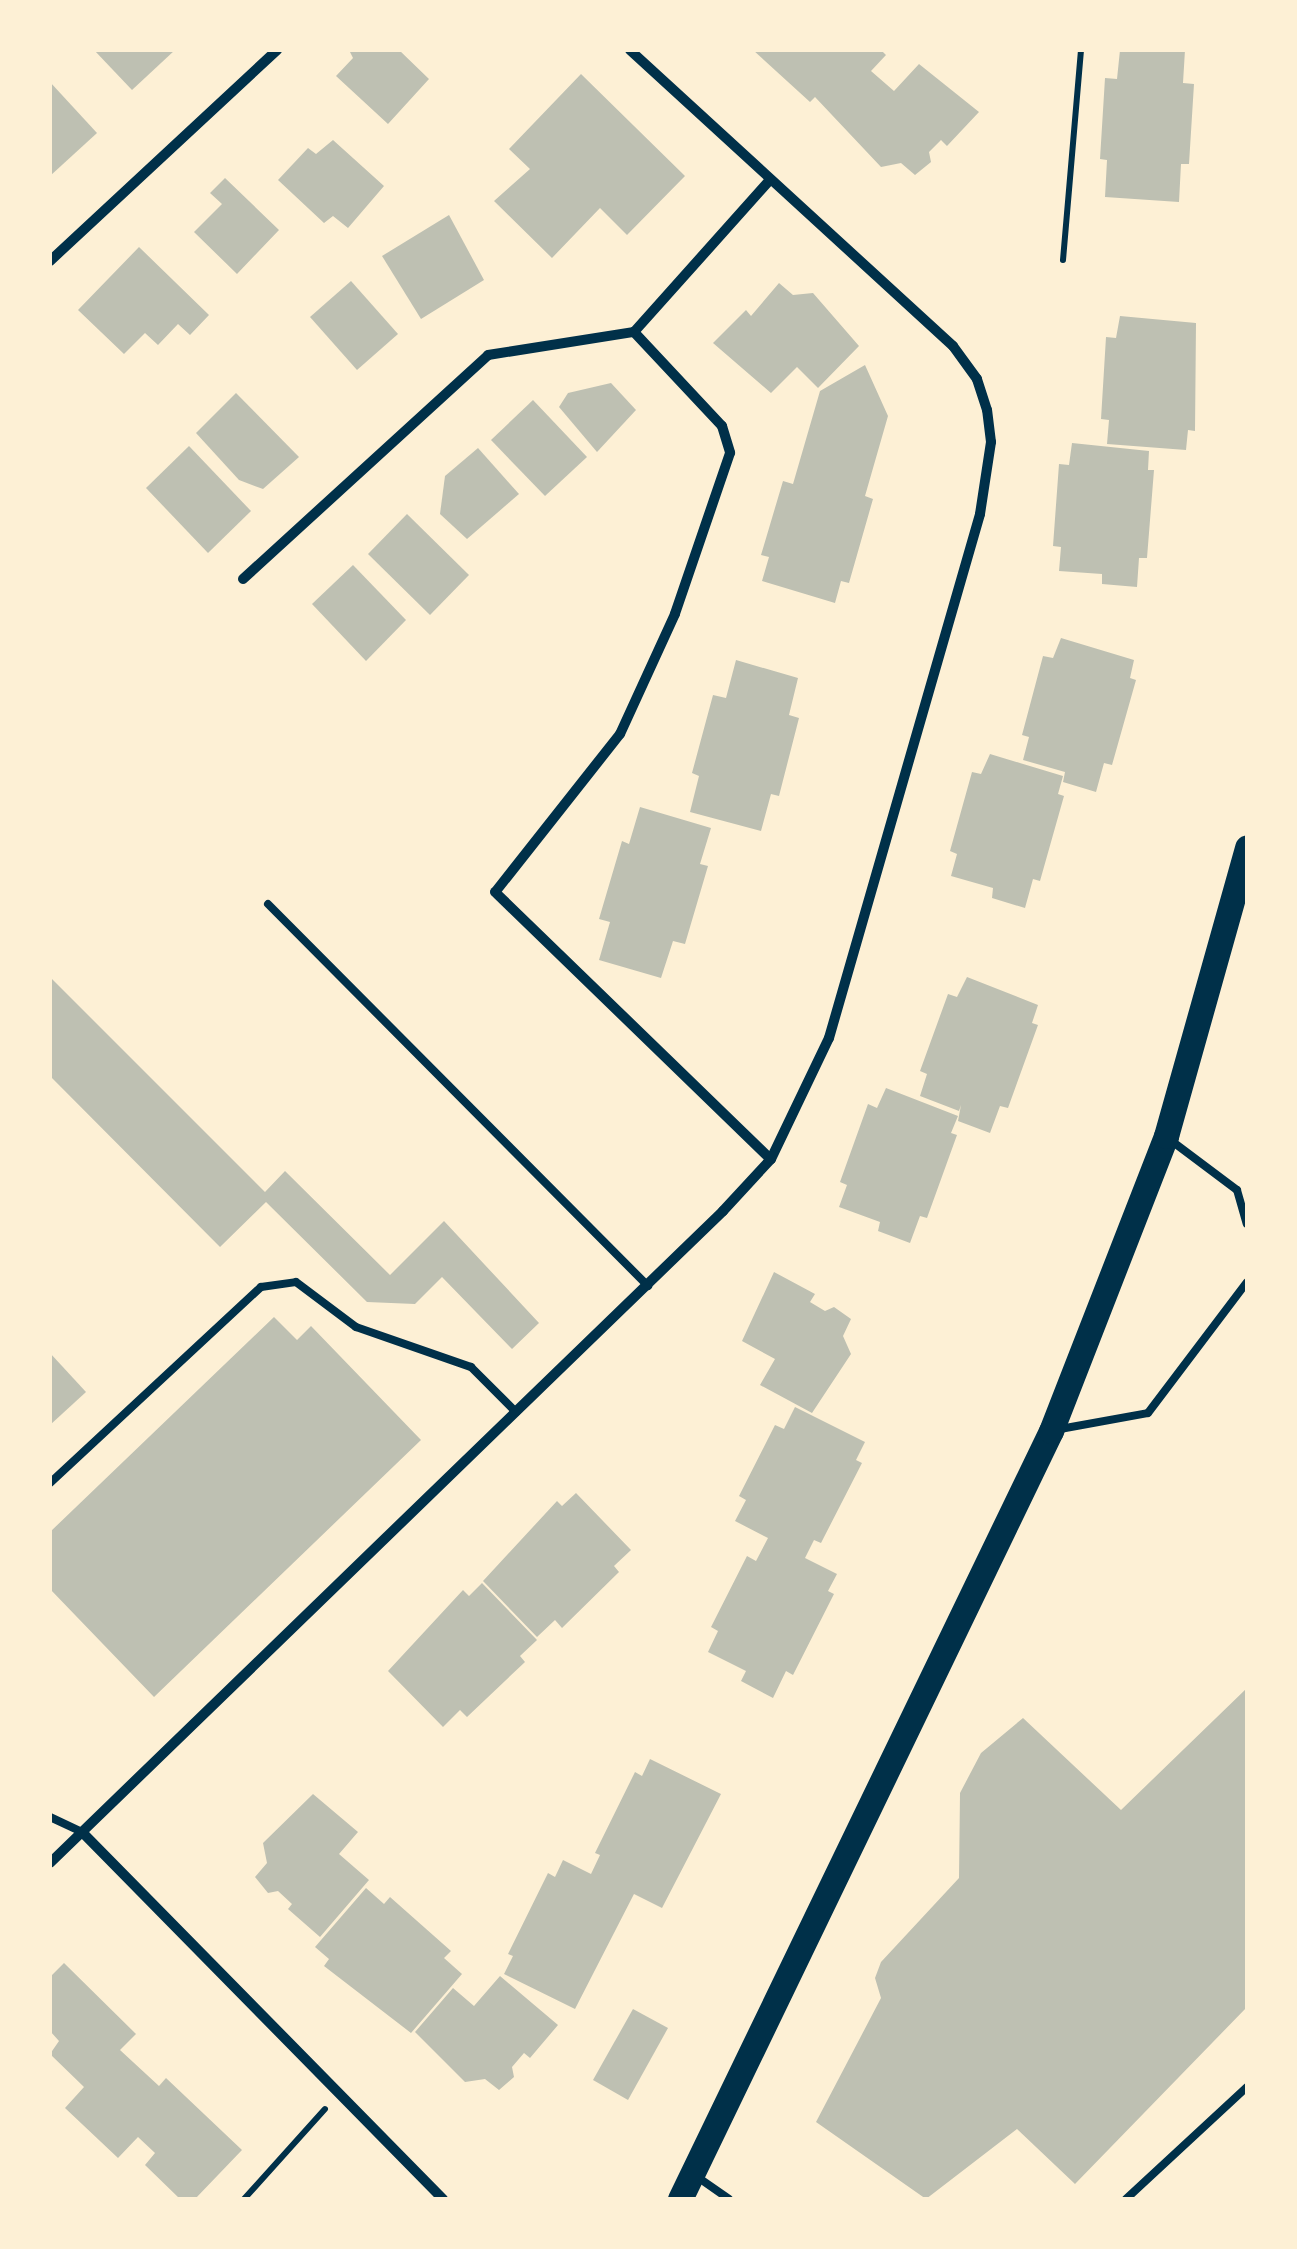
<!DOCTYPE html>
<html>
<head>
<meta charset="utf-8">
<style>
	body { margin:0 }
	#map { position:relative; width:1297px; height:2249px; overflow:hidden; background:#fdf0d5; font-family:"Archivo Narrow",sans-serif }
	div>[style] { position:absolute }
	.building>* { inset:0; background:#bec0b2 }
	.path>* { height:6px; margin:-3px; padding:0 3px; transform-origin:3px; border-radius:3px; background:#003049 }
	.service>* { height:8px; margin:-4px; padding:0 4px; transform-origin:4px; border-radius:4px; background:#003049 }
	.minor>* { height:10px; margin:-5px; padding:0 5px; transform-origin:5px; border-radius:5px; background:#003049 }
	.primary>* { height:25px; margin:-12.5px; padding:0 12.5px; transform-origin:12.5px; border-radius:12.5px; background:#003049 }
	span { translate:-50% -50%; white-space:nowrap; text-align:center; line-height:1.15; -webkit-text-stroke:8px #fdf0d5; paint-order:stroke }
	.frame { position:absolute; inset:0; border:52px solid #fdf0d5; pointer-events:none }
</style>
</head>
<body>
<div id="map">
	<div class="building">
		<div style="clip-path:polygon(94px 50px,175px 50px,132px 90px)"></div>
		<div style="clip-path:polygon(349px 50px,399px 50px,429px 79px,388px 124px,336px 76px,353px 58px)"></div>
		<div style="clip-path:polygon(753px 50px,881px 50px,886px 55px,871px 71px,894px 91px,919px 64px,979px 112px,947px 146px,941px 140px,929px 152px,931px 162px,915px 175px,901px 163px,881px 167px,815px 97px,810px 102px)"></div>
		<div style="clip-path:polygon(1120px 50px,1185px 50px,1183px 83px,1194px 84px,1189px 164px,1181px 164px,1179px 202px,1105px 197px,1107px 160px,1100px 159px,1105px 78px,1117px 79px)"></div>
		<div style="clip-path:polygon(581px 74px,685px 176px,627px 235px,600px 208px,552px 258px,494px 201px,530px 169px,509px 149px)"></div>
		<div style="clip-path:polygon(50px 82px,97px 133px,50px 176px)"></div>
		<div style="clip-path:polygon(333px 140px,384px 186px,348px 228px,333px 216px,324px 223px,278px 180px,308px 148px,316px 154px)"></div>
		<div style="clip-path:polygon(225px 178px,279px 230px,237px 274px,194px 232px,222px 204px,210px 193px)"></div>
		<div style="clip-path:polygon(449px 215px,484px 280px,421px 319px,382px 256px)"></div>
		<div style="clip-path:polygon(139px 247px,209px 315px,190px 335px,178px 324px,158px 345px,145px 333px,124px 354px,78px 310px)"></div>
		<div style="clip-path:polygon(351px 281px,398px 334px,357px 370px,310px 317px)"></div>
		<div style="clip-path:polygon(779px 283px,793px 295px,813px 293px,859px 346px,818px 388px,797px 367px,771px 393px,713px 343px,746px 310px,751px 316px)"></div>
		<div style="clip-path:polygon(1120px 316px,1196px 323px,1195px 431px,1188px 430px,1186px 450px,1107px 444px,1109px 420px,1101px 419px,1106px 337px,1116px 338px)"></div>
		<div style="clip-path:polygon(865px 365px,888px 416px,865px 496px,873px 499px,849px 583px,841px 581px,835px 603px,762px 581px,769px 557px,761px 555px,783px 481px,793px 484px,820px 391px)"></div>
		<div style="clip-path:polygon(611px 383px,636px 410px,597px 452px,559px 407px,568px 393px)"></div>
		<div style="clip-path:polygon(236px 393px,299px 457px,263px 489px,239px 480px,196px 433px)"></div>
		<div style="clip-path:polygon(533px 400px,587px 457px,545px 496px,491px 440px)"></div>
		<div style="clip-path:polygon(1072px 443px,1149px 451px,1148px 470px,1154px 470px,1147px 558px,1139px 558px,1137px 587px,1102px 584px,1102px 574px,1059px 571px,1061px 547px,1053px 546px,1059px 464px,1069px 465px)"></div>
		<div style="clip-path:polygon(189px 446px,251px 511px,208px 553px,146px 488px)"></div>
		<div style="clip-path:polygon(478px 448px,519px 494px,467px 539px,440px 514px,445px 476px)"></div>
		<div style="clip-path:polygon(407px 514px,469px 575px,430px 615px,368px 554px)"></div>
		<div style="clip-path:polygon(353px 565px,406px 620px,366px 661px,312px 604px)"></div>
		<div style="clip-path:polygon(1061px 638px,1134px 660px,1130px 678px,1136px 680px,1112px 765px,1104px 763px,1096px 792px,1063px 782px,1065px 772px,1023px 760px,1029px 737px,1022px 735px,1043px 656px,1053px 658px)"></div>
		<div style="clip-path:polygon(736px 660px,798px 678px,789px 715px,799px 718px,779px 796px,771px 794px,761px 831px,690px 812px,699px 776px,692px 773px,713px 695px,726px 698px)"></div>
		<div style="clip-path:polygon(990px 754px,1063px 776px,1058px 794px,1064px 796px,1040px 881px,1033px 879px,1025px 908px,992px 898px,993px 888px,951px 876px,957px 854px,950px 851px,972px 772px,981px 774px)"></div>
		<div style="clip-path:polygon(640px 807px,711px 828px,700px 864px,708px 866px,685px 944px,673px 941px,661px 978px,599px 960px,610px 922px,599px 919px,622px 841px,629px 844px)"></div>
		<div style="clip-path:polygon(50px 977px,265px 1192px,285px 1171px,390px 1275px,444px 1221px,539px 1323px,512px 1349px,442px 1277px,415px 1304px,367px 1302px,266px 1202px,220px 1247px,50px 1076px)"></div>
		<div style="clip-path:polygon(967px 977px,1038px 1005px,1032px 1023px,1038px 1025px,1008px 1108px,1000px 1106px,990px 1133px,958px 1121px,961px 1105px,959px 1111px,920px 1096px,927px 1074px,920px 1071px,948px 994px,957px 997px)"></div>
		<div style="clip-path:polygon(886px 1088px,958px 1116px,951px 1133px,957px 1135px,927px 1218px,920px 1216px,910px 1243px,878px 1231px,880px 1222px,839px 1207px,847px 1185px,840px 1182px,868px 1104px,877px 1108px)"></div>
		<div style="clip-path:polygon(774px 1272px,815px 1294px,810px 1302px,825px 1311px,834px 1307px,851px 1319px,843px 1336px,851px 1354px,812px 1413px,760px 1385px,775px 1359px,742px 1341px)"></div>
		<div style="clip-path:polygon(274px 1317px,297px 1340px,311px 1326px,421px 1440px,154px 1697px,50px 1589px,50px 1532px)"></div>
		<div style="clip-path:polygon(50px 1353px,86px 1392px,50px 1425px)"></div>
		<div style="clip-path:polygon(795px 1407px,865px 1442px,856px 1460px,862px 1463px,821px 1543px,814px 1540px,805px 1558px,837px 1574px,828px 1591px,834px 1594px,793px 1675px,786px 1671px,773px 1698px,741px 1681px,746px 1671px,708px 1652px,718px 1631px,711px 1627px,747px 1556px,756px 1561px,768px 1538px,735px 1521px,746px 1500px,739px 1496px,775px 1425px,784px 1429px)"></div>
		<div style="clip-path:polygon(576px 1493px,631px 1550px,614px 1566px,619px 1572px,562px 1628px,555px 1620px,537px 1637px,483px 1581px,557px 1501px,562px 1506px)"></div>
		<div style="clip-path:polygon(482px 1583px,537px 1640px,520px 1656px,525px 1662px,467px 1717px,460px 1710px,443px 1727px,388px 1671px,463px 1590px,469px 1596px)"></div>
		<div style="clip-path:polygon(1247px 1688px,1247px 2007px,1075px 2184px,1017px 2129px,926px 2199px,816px 2122px,881px 1998px,875px 1978px,881px 1962px,959px 1878px,960px 1793px,981px 1753px,1023px 1718px,1121px 1810px)"></div>
		<div style="clip-path:polygon(650px 1759px,721px 1794px,662px 1908px,634px 1894px,575px 2009px,504px 1974px,513px 1956px,508px 1954px,548px 1873px,555px 1877px,563px 1860px,591px 1874px,600px 1855px,595px 1853px,635px 1772px,642px 1776px)"></div>
		<div style="clip-path:polygon(313px 1794px,358px 1832px,339px 1854px,369px 1880px,320px 1937px,288px 1909px,292px 1904px,278px 1891px,268px 1893px,255px 1877px,267px 1863px,263px 1843px)"></div>
		<div style="clip-path:polygon(366px 1888px,384px 1904px,390px 1897px,451px 1951px,444px 1958px,462px 1974px,411px 2033px,324px 1966px,329px 1959px,315px 1947px)"></div>
		<div style="clip-path:polygon(64px 1963px,136px 2034px,120px 2050px,159px 2086px,166px 2078px,242px 2150px,195px 2199px,180px 2199px,145px 2165px,155px 2153px,138px 2137px,118px 2158px,65px 2108px,84px 2087px,50px 2054px,59px 2041px,50px 2031px,50px 1977px)"></div>
		<div style="clip-path:polygon(500px 1976px,558px 2025px,530px 2058px,524px 2053px,512px 2067px,514px 2077px,499px 2090px,485px 2079px,465px 2082px,415px 2032px,453px 1988px,474px 2006px)"></div>
		<div style="clip-path:polygon(633px 2009px,668px 2028px,628px 2100px,593px 2080px)"></div>
	</div>
	<div class="path">
		<div style="left:1063px;top:260px;width:211px;rotate:-85.1deg"></div>
		<div style="left:244px;top:2199px;width:121px;rotate:-48deg"></div>
	</div>
	<div class="service">
		<div style="left:268px;top:904px;width:539px;rotate:45.15deg"></div>
		<div style="left:1169px;top:1139px;width:85px;rotate:36.9deg"></div>
		<div style="left:1237px;top:1190px;width:35px;rotate:74deg"></div>
		<div style="left:1060px;top:1429px;width:89px;rotate:-10.3deg"></div>
		<div style="left:1148px;top:1413px;width:164px;rotate:-52.9deg"></div>
		<div style="left:50px;top:1483px;width:288px;rotate:-42.9deg"></div>
		<div style="left:261px;top:1287px;width:35px;rotate:-8deg"></div>
		<div style="left:296px;top:1282px;width:75px;rotate:36.9deg"></div>
		<div style="left:356px;top:1327px;width:122px;rotate:19.2deg"></div>
		<div style="left:471px;top:1367px;width:64px;rotate:45deg"></div>
		<div style="left:50px;top:1817px;width:35px;rotate:25deg"></div>
		<div style="left:696px;top:2176px;width:40px;rotate:34.9deg"></div>
		<div style="left:1126px;top:2199px;width:165px;rotate:-42.8deg"></div>
	</div>
	<div class="minor">
		<div style="left:50px;top:261px;width:310px;rotate:-42.9deg"></div>
		<div style="left:634px;top:332px;width:129px;rotate:46.9deg"></div>
		<div style="left:722px;top:426px;width:28px;rotate:73deg"></div>
		<div style="left:730px;top:453px;width:170px;rotate:108.9deg"></div>
		<div style="left:675px;top:614px;width:132px;rotate:114.6deg"></div>
		<div style="left:620px;top:734px;width:201px;rotate:128.3deg"></div>
		<div style="left:495px;top:892px;width:384px;rotate:44.1deg"></div>
		<div style="left:243px;top:579px;width:332px;rotate:-42.4deg"></div>
		<div style="left:488px;top:355px;width:148px;rotate:-9deg"></div>
		<div style="left:634px;top:332px;width:204px;rotate:-48.2deg"></div>
		<div style="left:82px;top:1832px;width:515px;rotate:45.47deg"></div>
		<div style="left:50px;top:1863px;width:937px;rotate:-44.09deg"></div>
		<div style="left:723px;top:1211px;width:71px;rotate:-47.3deg"></div>
		<div style="left:771px;top:1159px;width:134px;rotate:-64.4deg"></div>
		<div style="left:829px;top:1038px;width:545px;rotate:-73.92deg"></div>
		<div style="left:980px;top:514px;width:73px;rotate:-81.3deg"></div>
		<div style="left:991px;top:442px;width:32px;rotate:-97deg"></div>
		<div style="left:987px;top:410px;width:33px;rotate:-108deg"></div>
		<div style="left:977px;top:379px;width:41px;rotate:-126deg"></div>
		<div style="left:953px;top:346px;width:438px;rotate:-137.5deg"></div>
	</div>
	<div class="primary">
		<div style="left:680px;top:2199px;width:853px;rotate:-64.22deg"></div>
		<div style="left:1051px;top:1431px;width:317px;rotate:-68.7deg"></div>
		<div style="left:1166px;top:1136px;width:300px;rotate:-74.3deg"></div>
	</div>
	<div class="frame"></div>
</div>
</body>
</html>
